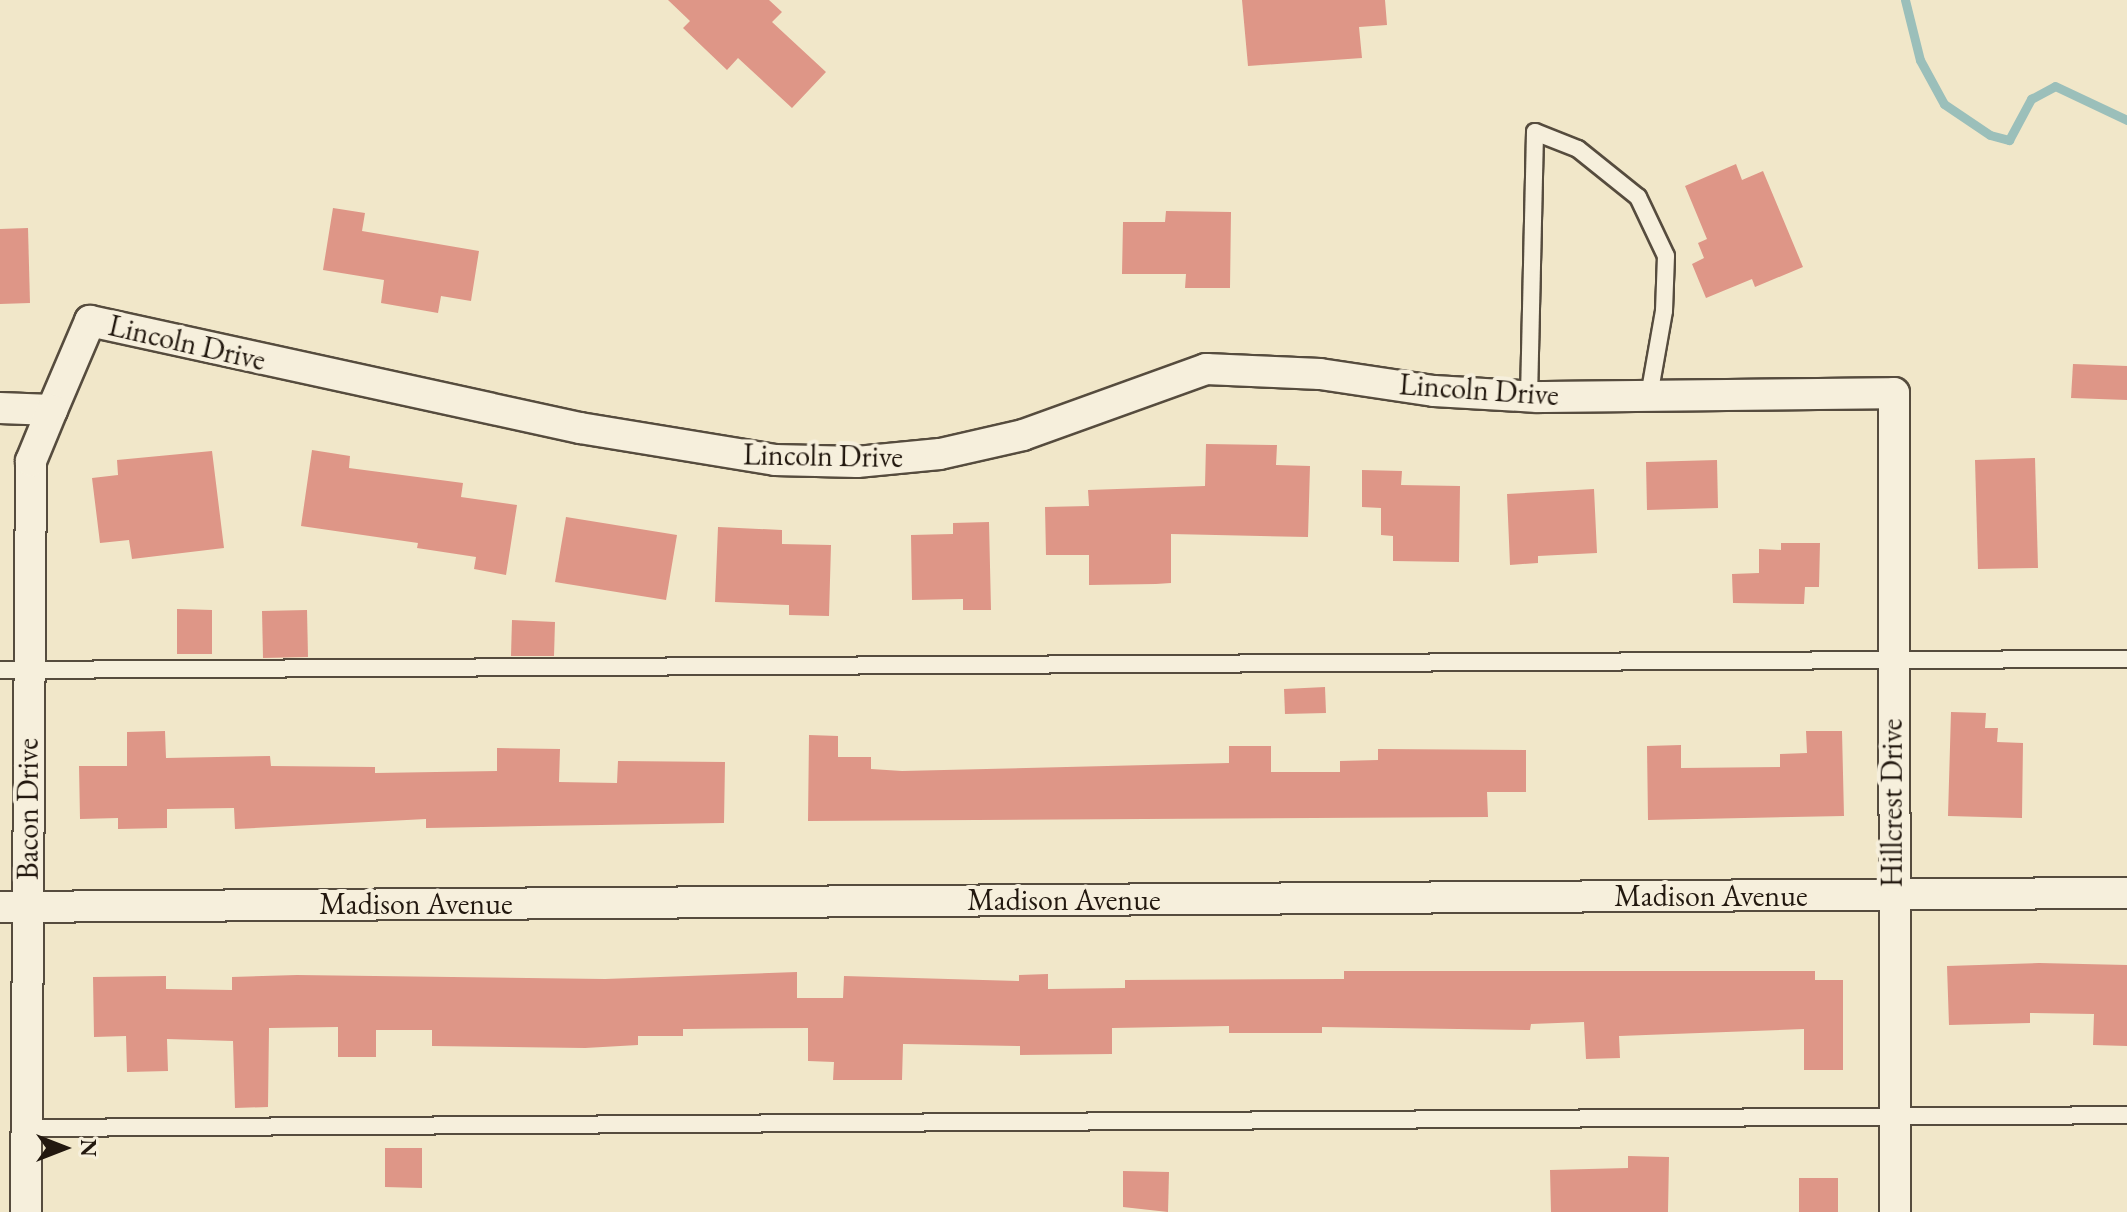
<!DOCTYPE html>
<html>
<head>
<meta charset="utf-8">
<style>
	body { margin:0 }
	#map { position:relative; width:2127px; height:1212px; overflow:hidden; background:#f1e7c9; font-family:"EB Garamond",serif }
	div>[style] { position:absolute }
	.stream>* { height:9px; margin:-4.5px; padding:0 4.5px; transform-origin:4.5px; border-radius:4.5px; background:#9bbfba }
	.building>* { inset:0; background:#de9687 }
	.roads { filter:drop-shadow(2px 0 #564c3e) drop-shadow(-2px 0 #564c3e) drop-shadow(0 2px #564c3e) drop-shadow(0 -2px #564c3e) }
	.service>* { height:16px; margin:-8px; padding:0 8px; transform-origin:8px; border-radius:8px; background:#f6efdc }
	.minor>* { height:30px; margin:-15px; padding:0 15px; transform-origin:15px; border-radius:15px; background:#f6efdc }
	span { translate:-50% -50%; white-space:nowrap; text-align:center; line-height:1.15; -webkit-text-stroke:8px #f6efdc; paint-order:stroke }
	.street-label { font-size:30px; color:#22180f }
	.north { position:absolute; left:24px; top:1108px; width:80px; height:80px; -webkit-text-stroke:6px #f6efdc; paint-order:stroke; rotate:90deg; font-size:22px; font-weight:700; line-height:32px; text-align:center; color:#22180f }
	.north::after { content:''; display:block; margin:auto; width:28px; height:36px; background:#22180f; clip-path:polygon(50% 0,100% 100%,50% 72%,0 100%) }
</style>
</head>
<body>
<div id="map">
	<div class="stream">
		<div style="left:1905px;top:0;width:62px;rotate:76deg"></div>
		<div style="left:1920px;top:60px;width:50px;rotate:61.4deg"></div>
		<div style="left:1944px;top:104px;width:55px;rotate:34deg"></div>
		<div style="left:1990px;top:135px;width:20px;rotate:15deg"></div>
		<div style="left:2009px;top:140px;width:47px;rotate:-61.8deg"></div>
		<div style="left:2031px;top:99px;width:27px;rotate:-28deg"></div>
		<div style="left:2055px;top:86px;width:80px;rotate:25.3deg"></div>
	</div>
	<div class="building">
		<div style="clip-path:polygon(668px 0,769px 0,782px 12px,772px 22px,826px 72px,792px 108px,738px 58px,727px 70px,683px 28px,690px 21px)"></div>
		<div style="clip-path:polygon(1242px 0,1385px 0,1387px 25px,1359px 27px,1362px 58px,1248px 66px)"></div>
		<div style="clip-path:polygon(1736px 164px,1742px 180px,1763px 171px,1803px 267px,1755px 287px,1752px 279px,1706px 298px,1692px 264px,1704px 258px,1698px 243px,1707px 239px,1685px 186px)"></div>
		<div style="clip-path:polygon(333px 208px,365px 213px,362px 231px,479px 251px,471px 301px,441px 296px,438px 313px,381px 303px,384px 280px,323px 270px)"></div>
		<div style="clip-path:polygon(1166px 211px,1231px 212px,1230px 288px,1185px 288px,1186px 274px,1122px 274px,1123px 222px,1165px 222px)"></div>
		<div style="clip-path:polygon(28px 228px,30px 303px,0 304px,0 229px)"></div>
		<div style="clip-path:polygon(2073px 364px,2127px 366px,2127px 400px,2071px 398px)"></div>
		<div style="clip-path:polygon(1206px 444px,1277px 445px,1276px 465px,1310px 466px,1308px 537px,1171px 534px,1171px 583px,1156px 584px,1089px 585px,1089px 555px,1046px 555px,1045px 507px,1089px 506px,1088px 490px,1205px 486px)"></div>
		<div style="clip-path:polygon(312px 450px,350px 456px,349px 468px,463px 483px,461px 497px,517px 505px,506px 575px,474px 569px,476px 557px,417px 548px,418px 543px,301px 526px)"></div>
		<div style="clip-path:polygon(212px 451px,224px 548px,132px 559px,129px 540px,100px 543px,92px 478px,118px 475px,117px 460px)"></div>
		<div style="clip-path:polygon(2035px 458px,2038px 568px,1978px 569px,1975px 460px)"></div>
		<div style="clip-path:polygon(1717px 460px,1718px 508px,1647px 510px,1646px 462px)"></div>
		<div style="clip-path:polygon(1362px 470px,1402px 471px,1401px 485px,1460px 486px,1459px 562px,1393px 561px,1393px 536px,1381px 535px,1381px 508px,1362px 507px)"></div>
		<div style="clip-path:polygon(1594px 489px,1597px 553px,1538px 556px,1538px 563px,1510px 565px,1507px 494px)"></div>
		<div style="clip-path:polygon(566px 517px,677px 535px,666px 600px,555px 582px)"></div>
		<div style="clip-path:polygon(989px 522px,991px 610px,963px 610px,963px 599px,912px 600px,911px 535px,953px 534px,953px 523px)"></div>
		<div style="clip-path:polygon(718px 527px,782px 530px,782px 544px,831px 545px,829px 616px,789px 615px,789px 605px,715px 602px)"></div>
		<div style="clip-path:polygon(1781px 543px,1820px 543px,1819px 587px,1805px 587px,1804px 604px,1733px 603px,1732px 574px,1759px 573px,1759px 549px,1781px 550px)"></div>
		<div style="clip-path:polygon(177px 609px,212px 610px,212px 654px,177px 654px)"></div>
		<div style="clip-path:polygon(307px 610px,308px 657px,263px 658px,262px 611px)"></div>
		<div style="clip-path:polygon(512px 620px,555px 622px,554px 656px,511px 656px)"></div>
		<div style="clip-path:polygon(1325px 687px,1326px 713px,1285px 714px,1284px 689px)"></div>
		<div style="clip-path:polygon(1951px 712px,1986px 713px,1985px 728px,1998px 728px,1997px 742px,2023px 743px,2022px 818px,1948px 816px)"></div>
		<div style="clip-path:polygon(165px 731px,166px 758px,270px 756px,271px 766px,375px 767px,375px 773px,497px 771px,497px 748px,560px 749px,559px 782px,617px 783px,618px 761px,725px 762px,724px 823px,426px 828px,426px 819px,235px 829px,234px 808px,167px 809px,167px 828px,118px 829px,118px 818px,80px 819px,79px 766px,127px 766px,127px 732px)"></div>
		<div style="clip-path:polygon(1806px 731px,1842px 731px,1844px 816px,1648px 820px,1647px 746px,1681px 745px,1681px 768px,1780px 767px,1780px 754px,1807px 753px)"></div>
		<div style="clip-path:polygon(809px 735px,838px 736px,838px 757px,871px 757px,871px 769px,902px 771px,1229px 763px,1229px 746px,1271px 746px,1271px 772px,1340px 772px,1340px 761px,1378px 760px,1378px 749px,1526px 750px,1526px 792px,1487px 792px,1488px 817px,808px 821px)"></div>
		<div style="clip-path:polygon(2039px 963px,2127px 965px,2127px 1046px,2093px 1045px,2094px 1014px,2030px 1013px,2030px 1023px,1949px 1025px,1947px 966px)"></div>
		<div style="clip-path:polygon(1344px 971px,1815px 971px,1815px 980px,1843px 980px,1843px 1070px,1804px 1070px,1804px 1029px,1619px 1036px,1620px 1058px,1586px 1059px,1584px 1022px,1531px 1024px,1530px 1030px,1322px 1027px,1322px 1033px,1229px 1033px,1229px 1026px,1112px 1028px,1112px 1054px,1020px 1055px,1020px 1046px,903px 1044px,902px 1080px,833px 1080px,834px 1062px,808px 1061px,808px 1028px,683px 1029px,683px 1036px,638px 1036px,638px 1045px,585px 1048px,432px 1046px,432px 1030px,376px 1030px,376px 1057px,338px 1057px,338px 1027px,269px 1028px,268px 1107px,235px 1108px,233px 1041px,167px 1039px,168px 1071px,127px 1072px,126px 1036px,94px 1037px,93px 977px,166px 976px,166px 989px,232px 990px,232px 977px,297px 975px,605px 979px,797px 972px,797px 998px,843px 998px,844px 976px,1019px 981px,1019px 975px,1048px 974px,1048px 989px,1125px 988px,1125px 980px,1344px 979px)"></div>
		<div style="clip-path:polygon(385px 1148px,422px 1148px,422px 1188px,385px 1187px)"></div>
		<div style="clip-path:polygon(1628px 1156px,1669px 1157px,1668px 1212px,1551px 1212px,1550px 1170px,1628px 1168px)"></div>
		<div style="clip-path:polygon(1123px 1171px,1169px 1172px,1168px 1212px,1123px 1207px)"></div>
		<div style="clip-path:polygon(1799px 1178px,1838px 1178px,1838px 1212px,1799px 1212px)"></div>
	</div>
	<div class="roads">
		<div class="service">
			<div style="left:1529px;top:397px;width:265px;rotate:-88.7deg"></div>
			<div style="left:1535px;top:132px;width:46px;rotate:21.6deg"></div>
			<div style="left:1578px;top:149px;width:77px;rotate:38.7deg"></div>
			<div style="left:1638px;top:197px;width:65px;rotate:64.6deg"></div>
			<div style="left:1666px;top:256px;width:55px;rotate:92.1deg"></div>
			<div style="left:1664px;top:311px;width:86px;rotate:100deg"></div>
			<div style="left:0;top:670px;width:2127px;rotate:-0.3deg"></div>
			<div style="left:26px;top:1128px;width:2101px;rotate:-0.35deg"></div>
		</div>
		<div class="minor">
			<div style="left:0;top:408px;width:52px;rotate:2.2deg"></div>
			<div style="left:52px;top:410px;width:97px;rotate:-66.9deg"></div>
			<div style="left:90px;top:321px;width:502px;rotate:12.32deg"></div>
			<div style="left:580px;top:428px;width:198px;rotate:9.3deg"></div>
			<div style="left:775px;top:460px;width:82px;rotate:1.4deg"></div>
			<div style="left:857px;top:462px;width:83px;rotate:-5.5deg"></div>
			<div style="left:940px;top:454px;width:85px;rotate:-12.9deg"></div>
			<div style="left:1023px;top:435px;width:195px;rotate:-19.8deg"></div>
			<div style="left:1206px;top:369px;width:114px;rotate:2.5deg"></div>
			<div style="left:1320px;top:374px;width:115px;rotate:8.5deg"></div>
			<div style="left:1434px;top:391px;width:103px;rotate:3.3deg"></div>
			<div style="left:1537px;top:397px;width:357px;rotate:-0.6deg"></div>
			<div style="left:1894px;top:393px;width:819px;rotate:89.93deg"></div>
			<div style="left:0;top:907px;width:2127px;rotate:-0.38deg"></div>
			<div style="left:26px;top:1212px;width:751px;rotate:-89.62deg"></div>
			<div style="left:31px;top:461px;width:55px;rotate:-67.6deg"></div>
		</div>
	</div>
	<div class="street-label">
		<span style="left:187px;top:343px;rotate:13deg">Lincoln Drive</span>
		<span style="left:1479px;top:390px;rotate:4deg">Lincoln Drive</span>
		<span style="left:823px;top:456px;rotate:1deg">Lincoln Drive</span>
		<span style="left:1892px;top:803px;rotate:-90deg">Hillcrest Drive</span>
		<span style="left:28px;top:809px;rotate:-90deg">Bacon Drive</span>
		<span style="left:1711px;top:896px">Madison Avenue</span>
		<span style="left:1064px;top:900px">Madison Avenue</span>
		<span style="left:416px;top:904px">Madison Avenue</span>
	</div>
	<div class="north">N</div>
</div>
</body>
</html>
